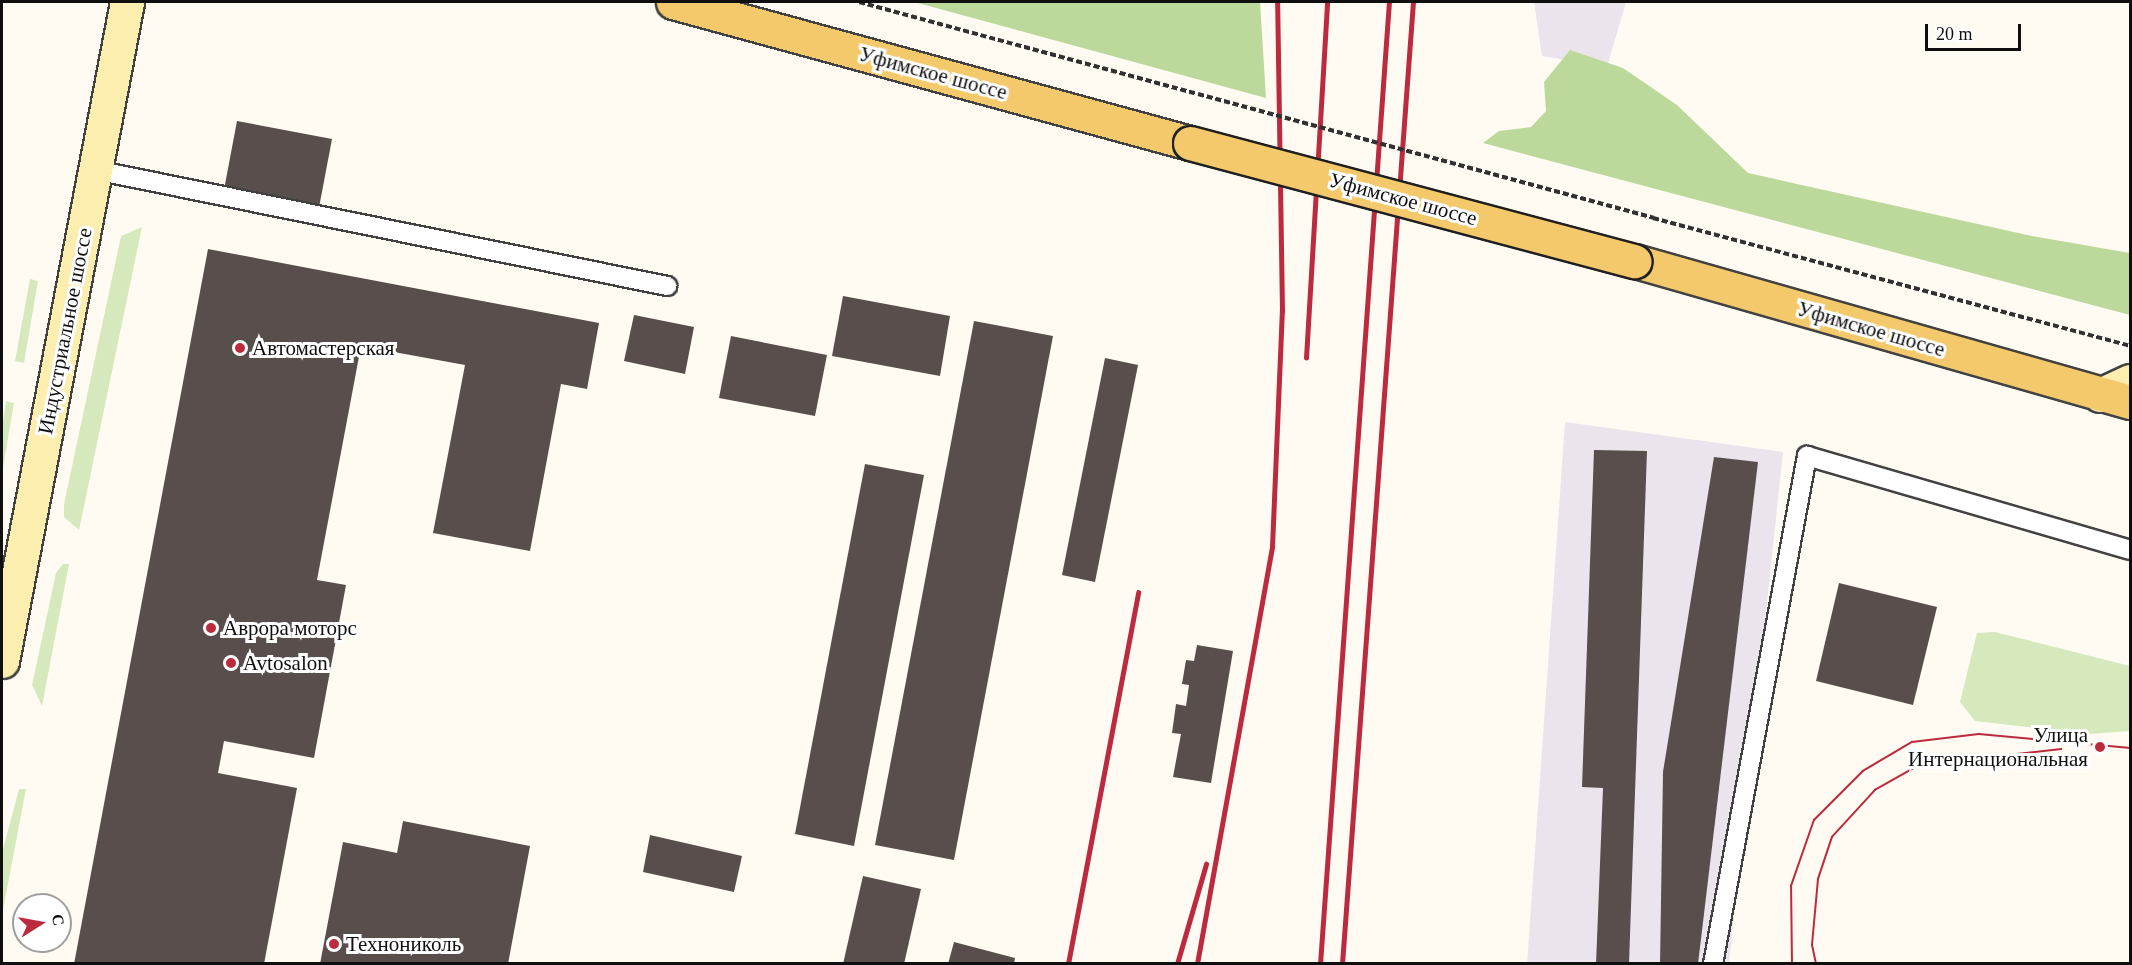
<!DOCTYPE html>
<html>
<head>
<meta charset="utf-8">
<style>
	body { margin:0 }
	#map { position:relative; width:2132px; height:965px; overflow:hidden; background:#fffbf2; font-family:"Times New Roman",serif }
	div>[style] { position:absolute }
	.industrial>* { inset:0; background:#ece4ed }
	.green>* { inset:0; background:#d6e9bc }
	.forest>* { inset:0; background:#bcd99b }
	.building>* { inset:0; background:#584f4c }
	.path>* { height:4px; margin-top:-2px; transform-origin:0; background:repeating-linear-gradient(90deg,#313131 0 6px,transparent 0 9px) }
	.roads { filter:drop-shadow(2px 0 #424242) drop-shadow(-2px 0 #424242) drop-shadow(0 2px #424242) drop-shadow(0 -2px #424242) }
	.lane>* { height:18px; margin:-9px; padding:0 9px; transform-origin:9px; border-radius:9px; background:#fff }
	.secondary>* { height:33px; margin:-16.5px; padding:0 16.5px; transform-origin:16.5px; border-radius:16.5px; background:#fceeaf }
	.primary>* { height:33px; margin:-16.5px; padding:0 16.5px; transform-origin:16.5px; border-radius:16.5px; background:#f4c96c }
	.tram>* { height:1.5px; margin:-0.75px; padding:0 0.75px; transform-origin:0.75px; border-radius:0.75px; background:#bc2a3d }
	.rail>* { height:4.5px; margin:-2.25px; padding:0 2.25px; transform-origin:2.25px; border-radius:2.25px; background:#bc2a3d }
	.path-bridge>* { height:4px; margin-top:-2px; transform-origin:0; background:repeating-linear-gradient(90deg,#313131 0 6px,transparent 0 9px) }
	.bridges { filter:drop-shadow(2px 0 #202020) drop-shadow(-2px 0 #202020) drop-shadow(0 2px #202020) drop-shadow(0 -2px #202020) }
	.primary-bridge>* { height:33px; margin:-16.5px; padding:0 16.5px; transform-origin:16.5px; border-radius:16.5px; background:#f4c96c }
	.dots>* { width:16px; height:16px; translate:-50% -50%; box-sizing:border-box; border:3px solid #fff; border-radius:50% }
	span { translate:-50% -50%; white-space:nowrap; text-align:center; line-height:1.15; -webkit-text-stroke:6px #fff; paint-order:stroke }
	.street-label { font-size:21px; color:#0f0f0f }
	.poi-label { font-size:21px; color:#0f0f0f }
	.left { translate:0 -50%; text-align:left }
	.right { translate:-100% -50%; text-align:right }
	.frame { position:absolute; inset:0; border:3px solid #0f0f0f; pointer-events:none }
	.north { position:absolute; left:12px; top:893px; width:60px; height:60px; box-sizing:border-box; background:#fff; border:2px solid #9f9f9f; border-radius:50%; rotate:79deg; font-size:16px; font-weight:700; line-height:24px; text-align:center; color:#0f0f0f }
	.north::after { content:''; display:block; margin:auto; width:21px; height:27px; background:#bc2a3d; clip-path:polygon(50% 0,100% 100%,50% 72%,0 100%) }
	.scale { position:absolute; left:1925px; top:24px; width:96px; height:27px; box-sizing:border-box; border:3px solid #0f0f0f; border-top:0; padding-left:8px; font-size:18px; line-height:21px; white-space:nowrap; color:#0f0f0f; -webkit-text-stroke:4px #fff; paint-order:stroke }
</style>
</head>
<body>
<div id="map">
	<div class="industrial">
		<div style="clip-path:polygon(1534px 2px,1626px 2px,1607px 67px,1542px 56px)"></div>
		<div style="clip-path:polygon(1565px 422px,1783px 452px,1729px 963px,1527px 964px)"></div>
	</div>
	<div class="green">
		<div style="clip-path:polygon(142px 227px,79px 530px,64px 517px,64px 504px,121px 236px)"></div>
		<div style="clip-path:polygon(30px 279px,38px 281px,24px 363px,15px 361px)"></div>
		<div style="clip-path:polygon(6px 401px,14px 403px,2px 473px,2px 428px)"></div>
		<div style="clip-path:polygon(63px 564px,69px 564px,42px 706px,32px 685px,56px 573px)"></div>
		<div style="clip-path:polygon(1995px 632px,2130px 666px,2130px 731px,2089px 734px,1975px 721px,1960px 702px,1977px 633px)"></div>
		<div style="clip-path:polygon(19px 789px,26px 789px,2px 915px,2px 853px)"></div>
	</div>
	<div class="forest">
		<div style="clip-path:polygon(914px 2px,1260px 2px,1266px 98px)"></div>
		<div style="clip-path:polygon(1570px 50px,1623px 68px,1677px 105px,1748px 173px,2032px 236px,2130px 253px,2130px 315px,1483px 143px,1499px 131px,1531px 127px,1546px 111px,1544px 82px)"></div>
	</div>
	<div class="building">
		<div style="clip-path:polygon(237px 121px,332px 139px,318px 213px,223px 195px)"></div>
		<div style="clip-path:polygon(208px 249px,599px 323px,587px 389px,561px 384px,530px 551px,433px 533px,465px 365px,361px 346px,317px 580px,346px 585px,314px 758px,224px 741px,218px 773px,297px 788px,264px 964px,74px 964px)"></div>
		<div style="clip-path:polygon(843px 296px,950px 316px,940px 376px,832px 356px)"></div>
		<div style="clip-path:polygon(634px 315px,694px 327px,685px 374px,624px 361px)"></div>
		<div style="clip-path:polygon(974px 321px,1053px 336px,954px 860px,875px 845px)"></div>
		<div style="clip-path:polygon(731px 336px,827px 355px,815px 416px,719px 398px)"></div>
		<div style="clip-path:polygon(1105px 358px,1138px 365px,1095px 582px,1062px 575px)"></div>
		<div style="clip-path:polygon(1594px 450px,1647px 451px,1629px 964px,1596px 964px,1603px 788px,1582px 787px)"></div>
		<div style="clip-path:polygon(1714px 457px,1758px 462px,1698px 964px,1660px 964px,1663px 772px)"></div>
		<div style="clip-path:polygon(865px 464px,924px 475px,854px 846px,795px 834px)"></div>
		<div style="clip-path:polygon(1839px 583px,1937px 607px,1913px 705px,1816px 681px)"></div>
		<div style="clip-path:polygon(1197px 645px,1233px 651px,1211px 783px,1173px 777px,1181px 734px,1172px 733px,1176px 704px,1186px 706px,1189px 685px,1182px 684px,1186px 660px,1194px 661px)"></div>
		<div style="clip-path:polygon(403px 821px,530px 846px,508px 964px,320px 964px,343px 842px,397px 853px)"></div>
		<div style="clip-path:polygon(650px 835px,742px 856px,734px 892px,643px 872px)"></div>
		<div style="clip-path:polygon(863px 876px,921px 889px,904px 964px,843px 964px)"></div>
		<div style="clip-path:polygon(954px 942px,1015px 958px,1014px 964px,948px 964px)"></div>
	</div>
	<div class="path">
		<div style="left:859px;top:2px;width:351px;rotate:15.2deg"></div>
		<div style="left:1653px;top:218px;width:494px;rotate:15deg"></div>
	</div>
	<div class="roads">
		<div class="lane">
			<div style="left:95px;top:170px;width:584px;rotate:11.46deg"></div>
			<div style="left:1713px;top:964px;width:517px;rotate:-79.52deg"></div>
			<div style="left:1807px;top:456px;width:336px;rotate:16.2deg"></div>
		</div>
		<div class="secondary">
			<div style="left:2100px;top:395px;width:33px;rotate:-25deg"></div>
			<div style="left:2px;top:661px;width:671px;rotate:-79.26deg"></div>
		</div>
		<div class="primary">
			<div style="left:673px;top:2px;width:536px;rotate:15.26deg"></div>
			<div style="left:1635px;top:261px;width:515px;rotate:15.9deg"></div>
		</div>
	</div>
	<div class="tram">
		<div style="left:1792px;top:964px;width:78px;rotate:-90.7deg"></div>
		<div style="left:1791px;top:886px;width:70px;rotate:-70.8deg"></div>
		<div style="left:1814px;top:820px;width:69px;rotate:-45deg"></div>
		<div style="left:1863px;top:771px;width:57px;rotate:-30.6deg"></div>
		<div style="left:1912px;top:742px;width:67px;rotate:-6.8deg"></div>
		<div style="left:1979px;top:734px;width:152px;rotate:5.3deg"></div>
		<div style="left:1816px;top:964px;width:19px;rotate:-102deg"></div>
		<div style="left:1812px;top:945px;width:66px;rotate:-84.8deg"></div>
		<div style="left:1818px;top:879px;width:44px;rotate:-71.6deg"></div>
		<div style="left:1832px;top:837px;width:64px;rotate:-47.5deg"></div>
		<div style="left:1875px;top:790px;width:51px;rotate:-29.6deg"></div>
		<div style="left:1919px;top:765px;width:143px;rotate:-6.4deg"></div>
	</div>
	<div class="rail">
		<div style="left:1306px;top:358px;width:357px;rotate:-86.6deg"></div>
		<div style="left:1068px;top:964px;width:378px;rotate:-79.3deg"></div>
		<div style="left:1177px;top:964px;width:104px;rotate:-73.8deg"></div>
		<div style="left:1197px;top:964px;width:424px;rotate:-79.8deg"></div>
		<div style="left:1272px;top:547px;width:236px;rotate:-87.6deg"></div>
		<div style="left:1282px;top:311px;width:309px;rotate:-90.9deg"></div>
		<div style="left:1320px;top:964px;width:964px;rotate:-85.9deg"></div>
		<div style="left:1342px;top:964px;width:965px;rotate:-85.78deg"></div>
	</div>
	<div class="path-bridge">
		<div style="left:1198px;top:94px;width:472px;rotate:15.2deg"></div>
	</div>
	<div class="bridges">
		<div class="primary-bridge">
			<div style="left:1190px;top:143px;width:460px;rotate:14.9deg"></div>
		</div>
	</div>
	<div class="dots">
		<div style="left:240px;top:348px;background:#bc2a3d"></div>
		<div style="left:211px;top:628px;background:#bc2a3d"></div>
		<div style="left:231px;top:663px;background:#bc2a3d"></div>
		<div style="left:2100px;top:747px;background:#bc2a3d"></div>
		<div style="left:334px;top:944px;background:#bc2a3d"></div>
	</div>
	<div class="street-label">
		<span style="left:933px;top:73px;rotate:15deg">Уфимское шоссе</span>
		<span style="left:1403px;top:199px;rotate:15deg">Уфимское шоссе</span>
		<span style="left:1871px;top:329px;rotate:16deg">Уфимское шоссе</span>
		<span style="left:65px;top:331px;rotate:-79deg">Индустриальное шоссе</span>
	</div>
	<div class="poi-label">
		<span class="left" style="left:252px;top:348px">Автомастерская</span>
		<span class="left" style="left:223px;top:628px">Аврора моторс</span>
		<span class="left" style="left:243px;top:663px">Avtosalon</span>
		<span class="right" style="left:2088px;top:747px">Улица<br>Интернациональная</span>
		<span class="left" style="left:346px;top:944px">Технониколь</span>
	</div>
	<div class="frame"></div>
	<div class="north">С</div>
	<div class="scale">20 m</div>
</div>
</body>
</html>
